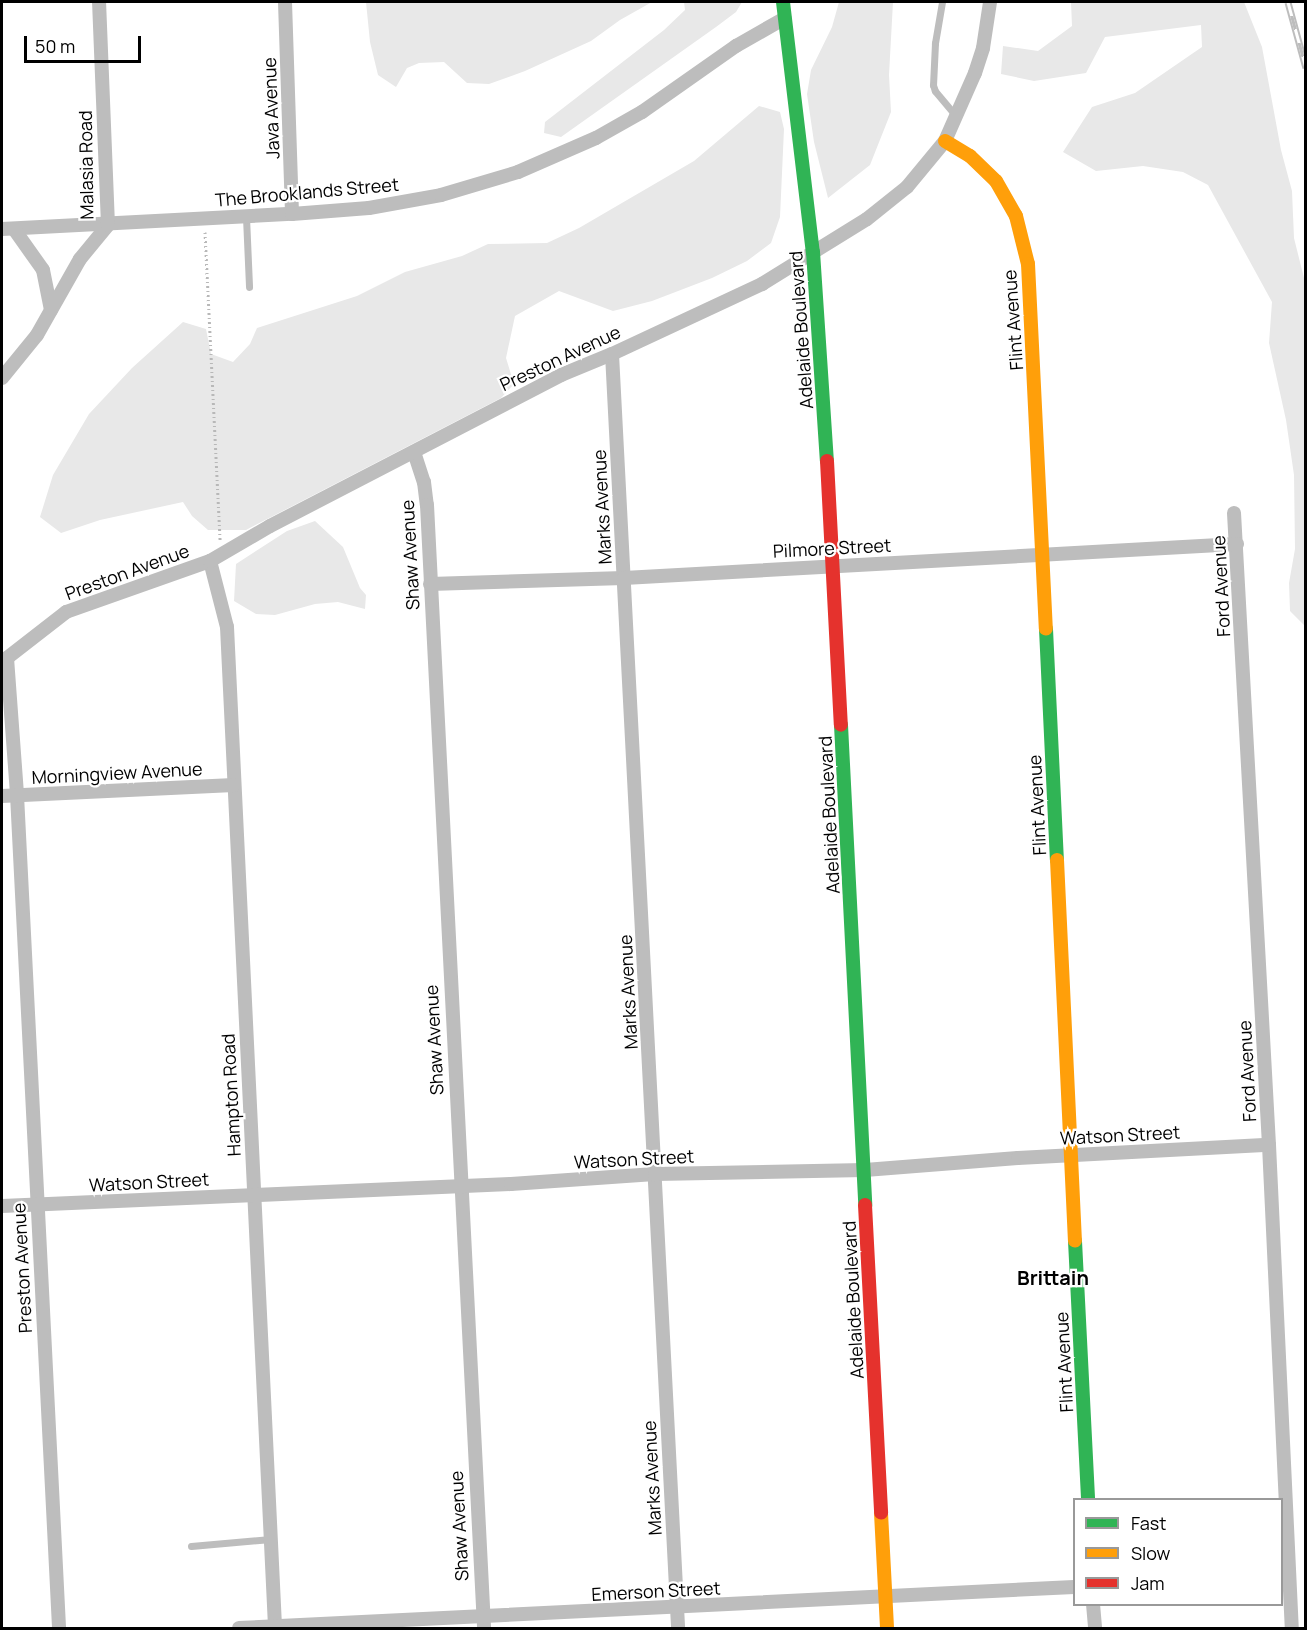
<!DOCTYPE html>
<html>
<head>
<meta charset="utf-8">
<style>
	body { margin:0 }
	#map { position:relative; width:1307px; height:1630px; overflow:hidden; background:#fff; font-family:Manrope,sans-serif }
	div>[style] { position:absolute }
	.green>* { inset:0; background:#e8e8e8 }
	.path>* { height:3px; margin-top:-1.5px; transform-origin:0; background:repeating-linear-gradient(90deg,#b8b8b8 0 1.5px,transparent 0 4.5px) }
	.lane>* { height:7px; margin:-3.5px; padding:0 3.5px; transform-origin:3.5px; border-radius:3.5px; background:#bdbdbd }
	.street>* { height:14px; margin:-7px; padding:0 7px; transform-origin:7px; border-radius:7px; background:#bdbdbd }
	.fast>* { height:14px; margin:-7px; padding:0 7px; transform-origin:7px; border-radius:7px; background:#30b455 }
	.slow>* { height:14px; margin:-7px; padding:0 7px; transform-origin:7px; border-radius:7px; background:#ff9f0a }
	.jam>* { height:14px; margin:-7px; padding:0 7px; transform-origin:7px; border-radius:7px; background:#e5322d }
	.rail>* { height:7px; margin-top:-3.5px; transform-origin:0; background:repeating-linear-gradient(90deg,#fff 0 14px,#bdbdbd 0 28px); box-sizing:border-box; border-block:2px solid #bdbdbd }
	span { translate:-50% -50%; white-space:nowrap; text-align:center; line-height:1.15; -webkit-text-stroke:4.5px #fff; paint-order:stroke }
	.street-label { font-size:18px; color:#000 }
	.neighbourhood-label { font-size:20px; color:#000; font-weight:700 }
	.frame { position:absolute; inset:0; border:3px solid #000; pointer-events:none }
	.legend { position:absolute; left:1073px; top:1498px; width:210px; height:108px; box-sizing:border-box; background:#fff; border:2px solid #999; margin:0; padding:8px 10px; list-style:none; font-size:18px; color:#000 }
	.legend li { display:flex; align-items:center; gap:12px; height:30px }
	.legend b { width:30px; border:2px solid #999 }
	.scale { position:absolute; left:24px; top:36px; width:117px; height:27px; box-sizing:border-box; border:3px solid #000; border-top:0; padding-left:8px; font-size:18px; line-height:21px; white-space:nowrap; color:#000; -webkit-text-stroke:4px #fff; paint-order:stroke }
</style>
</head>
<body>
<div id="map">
	<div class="green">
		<div style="clip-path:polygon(366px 2px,652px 2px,620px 20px,591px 41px,525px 71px,489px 84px,467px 83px,444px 62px,419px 63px,407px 68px,396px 87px,378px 75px,370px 42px)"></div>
		<div style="clip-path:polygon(684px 2px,742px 2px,736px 12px,716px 27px,561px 137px,544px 133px,545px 122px,664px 30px,685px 10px)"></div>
		<div style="clip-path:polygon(839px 2px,893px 2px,889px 75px,891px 112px,870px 165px,828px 198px,814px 142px,807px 94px,811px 70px,832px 27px)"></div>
		<div style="clip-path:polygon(1071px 2px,1244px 2px,1262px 47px,1281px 150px,1292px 191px,1294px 238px,1305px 282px,1305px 626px,1290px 611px,1289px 583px,1295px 549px,1294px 475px,1286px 420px,1269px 343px,1272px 302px,1208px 185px,1183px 172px,1143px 166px,1096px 171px,1063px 152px,1092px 107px,1135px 93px,1202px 47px,1201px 25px,1105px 37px,1086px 73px,1034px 81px,1001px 74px,1003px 46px,1038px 51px,1072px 26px)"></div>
		<div style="clip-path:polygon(759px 106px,780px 112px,784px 129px,780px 217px,771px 243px,747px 261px,712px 278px,652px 301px,613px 311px,559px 291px,515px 316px,506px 358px,514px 384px,501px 398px,246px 530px,208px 530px,192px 516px,183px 502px,100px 520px,61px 533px,40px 517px,53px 475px,89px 414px,132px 368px,183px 322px,206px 329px,211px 354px,233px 362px,250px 344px,257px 328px,357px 296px,405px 272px,462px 256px,488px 244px,547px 243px,579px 228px,694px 161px)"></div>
		<div style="clip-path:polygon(315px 521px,343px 547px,360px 588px,366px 595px,365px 609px,338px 602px,315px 604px,275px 615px,256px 614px,234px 601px,236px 564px,287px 531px)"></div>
	</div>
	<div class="path">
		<div style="left:205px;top:232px;width:308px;rotate:87.2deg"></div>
	</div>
	<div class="lane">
		<div style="left:942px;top:2px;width:42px;rotate:99.7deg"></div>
		<div style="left:935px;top:43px;width:42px;rotate:92.7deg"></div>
		<div style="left:933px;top:85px;width:6px;rotate:72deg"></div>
		<div style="left:935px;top:91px;width:33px;rotate:50deg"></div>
		<div style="left:246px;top:217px;width:70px;rotate:87.5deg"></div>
		<div style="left:191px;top:1546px;width:80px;rotate:-5deg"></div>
	</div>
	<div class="street">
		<div style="left:285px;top:2px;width:212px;rotate:88.1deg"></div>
		<div style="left:2px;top:229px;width:290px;rotate:-3deg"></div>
		<div style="left:292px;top:214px;width:77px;rotate:-4.5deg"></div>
		<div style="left:369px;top:208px;width:73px;rotate:-10.2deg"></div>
		<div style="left:441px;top:195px;width:80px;rotate:-16.6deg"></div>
		<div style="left:518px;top:172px;width:85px;rotate:-23.6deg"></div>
		<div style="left:596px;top:138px;width:53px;rotate:-29.5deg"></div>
		<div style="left:642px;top:112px;width:115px;rotate:-35.1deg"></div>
		<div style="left:736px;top:46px;width:56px;rotate:-29.7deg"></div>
		<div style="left:14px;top:229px;width:50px;rotate:54.7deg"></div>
		<div style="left:43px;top:270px;width:41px;rotate:78.7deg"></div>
		<div style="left:612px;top:354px;width:1276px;rotate:87.03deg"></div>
		<div style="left:2px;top:378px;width:55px;rotate:-50.9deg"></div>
		<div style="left:37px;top:335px;width:87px;rotate:-60.5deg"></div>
		<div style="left:80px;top:259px;width:44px;rotate:-50.5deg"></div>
		<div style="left:108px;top:225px;width:223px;rotate:-92.3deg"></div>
		<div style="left:414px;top:452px;width:32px;rotate:72deg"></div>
		<div style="left:424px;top:482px;width:23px;rotate:83deg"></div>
		<div style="left:427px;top:505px;width:1124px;rotate:87.09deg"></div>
		<div style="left:1234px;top:513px;width:633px;rotate:86.83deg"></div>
		<div style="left:1269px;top:1145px;width:484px;rotate:87.3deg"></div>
		<div style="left:210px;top:561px;width:68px;rotate:75.6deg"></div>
		<div style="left:227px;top:627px;width:1002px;rotate:87.25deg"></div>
		<div style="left:430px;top:584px;width:194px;rotate:-1.8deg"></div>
		<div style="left:624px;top:578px;width:614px;rotate:-3.17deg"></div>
		<div style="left:7px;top:658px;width:75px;rotate:-37.9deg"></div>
		<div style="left:66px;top:612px;width:153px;rotate:-19.5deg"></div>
		<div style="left:210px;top:561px;width:69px;rotate:-30.3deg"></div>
		<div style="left:270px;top:526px;width:328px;rotate:-27.4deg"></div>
		<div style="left:561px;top:375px;width:55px;rotate:-22.4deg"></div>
		<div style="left:612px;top:354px;width:166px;rotate:-25deg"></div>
		<div style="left:762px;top:284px;width:123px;rotate:-31.8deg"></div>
		<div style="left:867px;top:219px;width:51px;rotate:-38.7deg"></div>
		<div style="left:907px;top:187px;width:60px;rotate:-50.4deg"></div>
		<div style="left:945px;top:141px;width:74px;rotate:-66.2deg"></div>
		<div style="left:975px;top:73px;width:26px;rotate:-72deg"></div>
		<div style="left:983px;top:48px;width:47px;rotate:-81.3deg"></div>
		<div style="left:7px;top:658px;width:137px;rotate:85.8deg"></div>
		<div style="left:17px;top:795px;width:834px;rotate:87.11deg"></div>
		<div style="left:2px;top:796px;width:232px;rotate:-2.7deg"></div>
		<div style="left:2px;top:1206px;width:509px;rotate:-2.47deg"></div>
		<div style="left:511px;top:1184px;width:144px;rotate:-4deg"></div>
		<div style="left:655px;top:1174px;width:210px;rotate:-1.1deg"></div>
		<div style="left:865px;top:1170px;width:153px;rotate:-4.5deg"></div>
		<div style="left:1018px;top:1158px;width:251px;rotate:-3deg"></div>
		<div style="left:1093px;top:1604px;width:24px;rotate:85deg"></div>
		<div style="left:239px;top:1628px;width:836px;rotate:-2.81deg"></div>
	</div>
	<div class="fast">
		<div style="left:783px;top:2px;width:252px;rotate:83.2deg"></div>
		<div style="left:813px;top:252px;width:209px;rotate:86.2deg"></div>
		<div style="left:1046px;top:629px;width:231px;rotate:87.3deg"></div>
		<div style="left:841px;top:725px;width:481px;rotate:87.1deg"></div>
		<div style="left:1075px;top:1241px;width:259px;rotate:87.1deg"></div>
	</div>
	<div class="slow">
		<div style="left:945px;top:141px;width:29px;rotate:31deg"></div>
		<div style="left:970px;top:156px;width:36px;rotate:44deg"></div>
		<div style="left:996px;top:181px;width:40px;rotate:60.3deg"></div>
		<div style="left:1016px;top:216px;width:49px;rotate:76deg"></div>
		<div style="left:1028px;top:264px;width:365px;rotate:87.2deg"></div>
		<div style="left:1057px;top:860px;width:381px;rotate:87.3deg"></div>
		<div style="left:881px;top:1513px;width:115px;rotate:87deg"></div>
	</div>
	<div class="jam">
		<div style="left:827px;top:461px;width:264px;rotate:87deg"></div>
		<div style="left:865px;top:1205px;width:308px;rotate:87deg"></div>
	</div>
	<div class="rail">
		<div style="left:1288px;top:2px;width:68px;rotate:74.7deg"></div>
	</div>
	<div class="street-label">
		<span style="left:271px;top:108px;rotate:-92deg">Java Avenue</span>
		<span style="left:86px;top:165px;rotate:-91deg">Malasia Road</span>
		<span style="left:307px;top:192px;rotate:-5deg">The Brooklands Street</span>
		<span style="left:1013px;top:320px;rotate:-94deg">Flint Avenue</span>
		<span style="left:801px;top:330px;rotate:-94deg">Adelaide Boulevard</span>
		<span style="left:560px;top:358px;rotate:-25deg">Preston Avenue</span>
		<span style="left:602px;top:507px;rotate:-93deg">Marks Avenue</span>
		<span style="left:832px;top:548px;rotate:-3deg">Pilmore Street</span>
		<span style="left:410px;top:555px;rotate:-93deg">Shaw Avenue</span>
		<span style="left:127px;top:572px;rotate:-20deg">Preston Avenue</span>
		<span style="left:1221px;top:586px;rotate:-93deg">Ford Avenue</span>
		<span style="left:117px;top:773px;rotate:-3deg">Morningview Avenue</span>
		<span style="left:1037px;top:805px;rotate:-93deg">Flint Avenue</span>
		<span style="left:829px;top:815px;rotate:-93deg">Adelaide Boulevard</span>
		<span style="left:628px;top:992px;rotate:-93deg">Marks Avenue</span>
		<span style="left:434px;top:1040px;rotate:-93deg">Shaw Avenue</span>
		<span style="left:1247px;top:1071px;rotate:-93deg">Ford Avenue</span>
		<span style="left:231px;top:1095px;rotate:-93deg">Hampton Road</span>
		<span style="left:1120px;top:1135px;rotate:-3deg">Watson Street</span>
		<span style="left:634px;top:1159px;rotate:-3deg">Watson Street</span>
		<span style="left:149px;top:1182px;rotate:-3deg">Watson Street</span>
		<span style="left:22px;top:1268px;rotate:-93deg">Preston Avenue</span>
		<span style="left:853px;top:1300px;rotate:-93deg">Adelaide Boulevard</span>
		<span style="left:1064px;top:1362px;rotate:-93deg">Flint Avenue</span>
		<span style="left:652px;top:1478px;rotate:-93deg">Marks Avenue</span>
		<span style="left:459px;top:1526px;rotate:-93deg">Shaw Avenue</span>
		<span style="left:656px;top:1591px;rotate:-3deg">Emerson Street</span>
	</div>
	<div class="neighbourhood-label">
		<span style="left:1053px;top:1277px">Brittain</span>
	</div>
	<div class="frame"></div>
	<ul class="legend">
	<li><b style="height:8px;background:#30b455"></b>Fast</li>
	<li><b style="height:8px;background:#ff9f0a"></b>Slow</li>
	<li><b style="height:8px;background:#e5322d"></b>Jam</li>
	</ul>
	<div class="scale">50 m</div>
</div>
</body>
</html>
